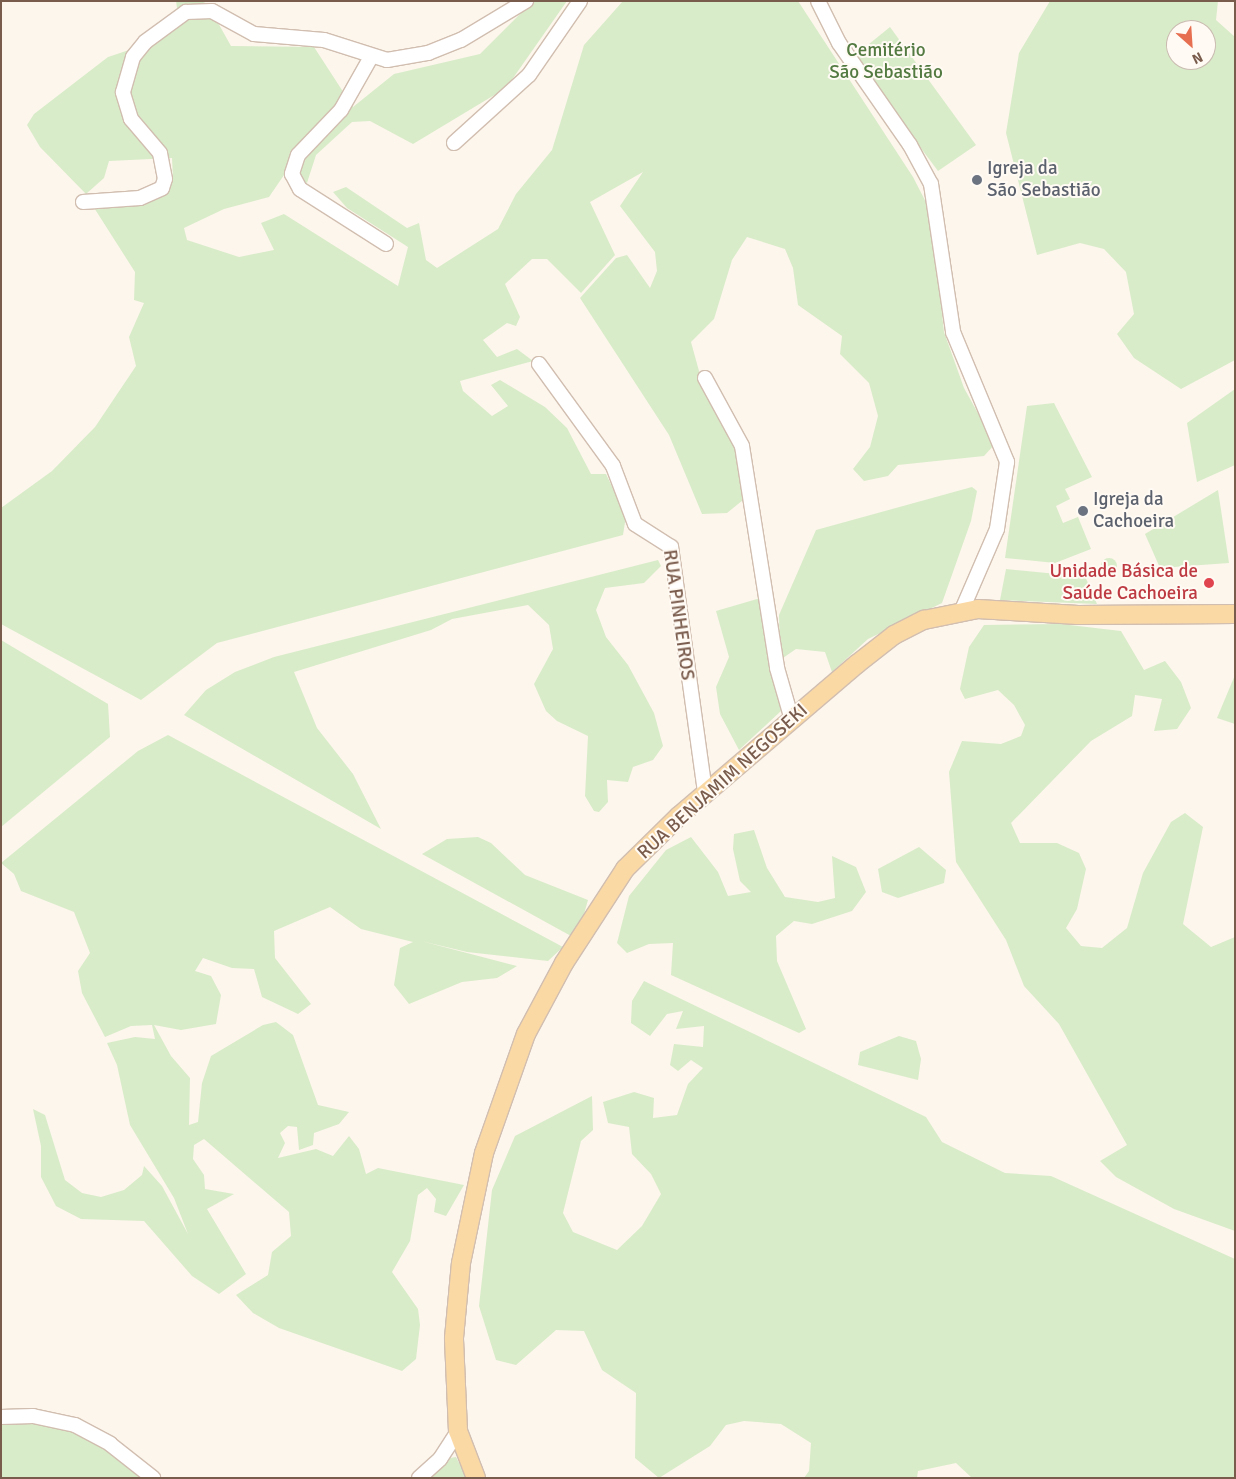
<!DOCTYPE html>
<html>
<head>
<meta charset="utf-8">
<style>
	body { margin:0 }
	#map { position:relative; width:1236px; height:1479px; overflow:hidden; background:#fdf6ec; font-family:Signika,sans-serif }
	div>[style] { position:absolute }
	.green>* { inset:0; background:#d8ecc9 }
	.round { border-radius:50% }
	.roads { filter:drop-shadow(1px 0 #d1beb0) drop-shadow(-1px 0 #d1beb0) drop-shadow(0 1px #d1beb0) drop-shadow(0 -1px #d1beb0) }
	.minor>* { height:14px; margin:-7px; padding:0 7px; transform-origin:7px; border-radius:7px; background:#fff }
	.major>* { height:18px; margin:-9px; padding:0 9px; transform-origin:9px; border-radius:9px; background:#fbd9a5 }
	.dots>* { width:14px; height:14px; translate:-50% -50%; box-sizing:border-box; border:2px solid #fffaf3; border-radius:50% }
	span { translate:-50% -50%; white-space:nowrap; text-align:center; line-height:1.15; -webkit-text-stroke:4px #fffaf3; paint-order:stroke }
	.park-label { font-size:19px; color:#537a41 }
	.worship-label { font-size:19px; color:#5b616d }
	.left { translate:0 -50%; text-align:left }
	.health-label { font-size:19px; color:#be3a42 }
	.right { translate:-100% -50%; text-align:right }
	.street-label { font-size:19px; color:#7a5c4d }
	.frame { position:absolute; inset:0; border:2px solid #7a5c4d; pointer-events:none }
	.north { position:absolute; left:1166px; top:20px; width:50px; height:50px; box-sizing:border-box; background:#fffaf3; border:1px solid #cabbb1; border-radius:50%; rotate:154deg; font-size:14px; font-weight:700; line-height:20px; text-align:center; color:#7a5c4d }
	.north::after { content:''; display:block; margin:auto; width:18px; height:22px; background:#e76f51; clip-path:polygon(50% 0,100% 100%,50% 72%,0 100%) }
</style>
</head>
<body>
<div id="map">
	<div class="green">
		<div style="clip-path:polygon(176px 1px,208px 1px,203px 3px,204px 15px,217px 21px,231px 46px,314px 47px,353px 107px,394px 74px,480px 54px,533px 1px,567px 1px,506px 88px,413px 144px,370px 121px,352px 122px,316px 155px,307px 183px,284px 175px,269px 197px,224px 209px,184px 228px,187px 240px,239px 257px,274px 250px,261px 223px,284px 214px,398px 286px,408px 247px,347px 208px,333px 192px,346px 187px,407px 228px,419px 223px,426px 260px,437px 268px,498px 229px,516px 194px,552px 150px,584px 45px,623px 1px,798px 1px,913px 177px,931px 212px,944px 332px,964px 388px,995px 444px,984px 456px,898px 465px,888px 476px,864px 481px,853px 469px,870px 447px,878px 416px,869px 383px,840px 354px,842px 336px,798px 305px,793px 268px,785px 249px,747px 237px,732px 260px,714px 319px,691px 342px,699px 371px,733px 436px,748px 496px,727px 513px,702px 514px,669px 435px,580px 298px,616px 258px,627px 255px,650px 288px,657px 271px,655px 252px,620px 206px,643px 172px,590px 202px,615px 255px,581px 293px,547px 259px,532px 259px,505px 284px,520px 317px,516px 326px,507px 323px,483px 340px,497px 357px,517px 349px,533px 361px,460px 381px,463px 391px,492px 416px,508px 406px,491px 385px,500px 380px,545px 407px,567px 428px,591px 474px,606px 474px,626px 516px,623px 535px,217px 643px,141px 700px,1px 624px,1px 508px,52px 471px,95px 427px,136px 366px,129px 337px,144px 303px,134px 300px,135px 272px,91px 203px,130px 207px,164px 195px,173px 179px,172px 158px,109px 161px,104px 178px,86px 194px,40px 147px,27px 125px,34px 114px,108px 57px,135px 48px,179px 22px)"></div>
		<div style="clip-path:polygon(evenodd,1050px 1px,1218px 1px,1216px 20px,1235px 37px,1235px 360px,1181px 389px,1134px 358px,1117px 334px,1134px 314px,1126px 272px,1104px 249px,1080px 243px,1037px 255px,1006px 133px,1019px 53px,1050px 1px,1176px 30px,1206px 30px,1206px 60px,1176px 60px,1176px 30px)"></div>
		<div style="clip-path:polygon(890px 27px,976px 145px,938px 171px,853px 57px)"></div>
		<div style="clip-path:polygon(1235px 389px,1235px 465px,1197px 482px,1187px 423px)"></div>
		<div style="clip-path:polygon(1054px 403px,1092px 477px,1065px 489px,1070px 499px,1056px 506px,1063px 523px,1078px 517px,1091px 549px,1055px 563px,1005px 558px,1027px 406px)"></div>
		<div style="clip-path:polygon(972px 487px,977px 491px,971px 521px,942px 603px,868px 639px,832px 672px,825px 652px,796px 649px,780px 660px,779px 615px,816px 530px)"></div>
		<div style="clip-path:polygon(1218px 490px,1229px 563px,1160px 568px,1145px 534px)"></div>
		<div class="round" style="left:1101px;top:558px;width:16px;height:16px"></div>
		<div style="clip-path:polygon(658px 560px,661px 566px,644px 583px,605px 588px,596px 610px,606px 637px,628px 665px,654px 713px,663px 746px,653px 760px,633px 767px,628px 782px,607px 780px,608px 802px,599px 812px,594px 811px,585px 796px,588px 736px,557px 721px,546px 711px,534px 684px,553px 649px,549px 625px,528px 605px,452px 619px,431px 630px,294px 672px,317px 728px,353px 774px,381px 829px,184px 715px,206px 690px,235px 672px,274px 657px)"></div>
		<div style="clip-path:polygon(1081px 567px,1097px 604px,1000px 600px,1006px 569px,1057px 574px)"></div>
		<div style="clip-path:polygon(764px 597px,768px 652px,781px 711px,739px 750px,720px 714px,716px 687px,729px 657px,716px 611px)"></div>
		<div style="clip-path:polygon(1061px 624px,1121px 631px,1144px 670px,1165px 661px,1181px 682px,1191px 708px,1177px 729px,1154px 731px,1162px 699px,1135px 695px,1132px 716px,1091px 741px,1011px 823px,1020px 843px,1057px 843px,1079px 853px,1086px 869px,1077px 909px,1066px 928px,1081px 946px,1102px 948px,1127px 928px,1143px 873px,1171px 822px,1185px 813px,1203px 827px,1183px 924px,1211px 947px,1235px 937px,1235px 1231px,1174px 1209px,1116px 1177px,1100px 1161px,1127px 1145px,1059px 1024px,1024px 986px,1006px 940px,956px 862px,949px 772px,962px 741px,1001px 744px,1021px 736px,1025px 725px,1014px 705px,998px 690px,965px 699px,960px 689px,969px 647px,984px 625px)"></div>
		<div style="clip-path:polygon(1px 640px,108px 704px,110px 737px,1px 827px)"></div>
		<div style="clip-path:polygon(1235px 675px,1235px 724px,1217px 718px)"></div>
		<div style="clip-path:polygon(168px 735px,563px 947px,548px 961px,467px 952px,421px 941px,517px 966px,497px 978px,462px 982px,409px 1004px,394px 985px,400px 948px,413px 942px,361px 929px,330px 907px,274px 931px,275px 958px,311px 1004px,298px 1014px,262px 997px,254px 969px,232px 968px,203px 958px,195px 971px,211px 976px,221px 995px,216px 1024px,181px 1030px,154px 1025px,171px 1056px,190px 1078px,189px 1125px,198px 1122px,202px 1083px,211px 1056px,263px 1025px,276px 1022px,293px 1035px,318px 1105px,349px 1112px,339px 1124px,314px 1133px,313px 1145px,299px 1150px,297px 1127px,288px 1126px,280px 1133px,285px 1143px,278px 1158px,316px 1149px,333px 1156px,349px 1136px,359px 1149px,366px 1174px,378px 1168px,464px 1185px,446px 1216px,434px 1212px,436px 1199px,427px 1188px,418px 1195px,410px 1241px,392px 1272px,418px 1309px,420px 1325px,416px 1359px,402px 1371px,279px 1328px,253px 1313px,236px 1295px,268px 1275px,272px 1252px,291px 1236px,289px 1212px,204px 1139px,194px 1145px,193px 1159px,204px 1175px,205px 1189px,234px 1194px,207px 1209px,246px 1274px,219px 1294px,192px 1276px,144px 1221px,81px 1219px,56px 1206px,41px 1177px,41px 1146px,33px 1109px,45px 1115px,65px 1180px,82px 1193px,101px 1197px,124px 1190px,142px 1175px,144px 1166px,162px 1186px,188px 1234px,174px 1198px,130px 1125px,117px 1065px,107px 1043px,135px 1037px,155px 1039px,152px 1025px,131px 1026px,105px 1037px,82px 993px,78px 971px,90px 953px,74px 912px,21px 891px,14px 874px,1px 863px,138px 751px)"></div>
		<div style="clip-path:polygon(754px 830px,767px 868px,785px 897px,818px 902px,835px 898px,832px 856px,856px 867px,866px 892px,852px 911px,812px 924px,794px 921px,776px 936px,777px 961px,806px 1029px,799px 1033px,671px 975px,673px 943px,649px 944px,627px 953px,617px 943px,629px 896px,666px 850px,691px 837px,718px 872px,728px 896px,751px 892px,740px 881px,733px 849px,734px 834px)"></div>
		<div style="clip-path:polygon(478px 837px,491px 843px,525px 875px,588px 900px,582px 921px,571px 936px,422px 854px,447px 839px)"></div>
		<div style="clip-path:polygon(919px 847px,946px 870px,944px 883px,898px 898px,882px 892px,878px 869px)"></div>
		<div style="clip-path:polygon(644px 981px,926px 1117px,942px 1142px,1005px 1173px,1051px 1176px,1235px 1259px,1235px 1478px,972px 1478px,956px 1463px,918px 1471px,917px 1478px,804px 1478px,809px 1471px,811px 1443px,781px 1424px,744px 1421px,726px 1425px,710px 1446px,659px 1478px,635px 1458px,636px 1393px,602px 1370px,584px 1331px,556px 1330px,516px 1365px,496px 1360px,479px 1306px,492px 1190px,515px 1136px,592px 1096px,593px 1130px,581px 1141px,563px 1213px,573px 1232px,617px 1250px,642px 1226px,661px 1194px,651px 1174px,632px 1154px,629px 1127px,608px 1123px,603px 1102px,634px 1092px,654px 1098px,653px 1118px,677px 1115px,688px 1084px,703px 1068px,691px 1060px,678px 1071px,670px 1065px,674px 1044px,703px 1047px,704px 1026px,676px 1029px,683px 1011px,667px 1014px,650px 1036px,631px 1023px,632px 1001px)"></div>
		<div style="clip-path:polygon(899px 1036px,916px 1041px,921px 1059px,918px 1080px,858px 1065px,860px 1052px)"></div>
		<div style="clip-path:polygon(30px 1423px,74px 1429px,105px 1445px,146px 1478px,1px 1478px,1px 1424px)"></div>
		<div style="clip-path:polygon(456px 1457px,467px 1478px,428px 1478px,450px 1458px)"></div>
	</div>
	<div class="roads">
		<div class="minor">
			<div style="left:818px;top:1px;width:47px;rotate:63.4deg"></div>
			<div style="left:839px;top:43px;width:124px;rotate:55.2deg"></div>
			<div style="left:910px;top:145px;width:44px;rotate:61.7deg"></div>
			<div style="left:931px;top:184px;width:150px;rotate:81.5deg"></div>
			<div style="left:953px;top:332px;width:141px;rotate:67.4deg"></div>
			<div style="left:1007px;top:462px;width:68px;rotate:98.5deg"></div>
			<div style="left:997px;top:529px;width:88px;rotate:113.4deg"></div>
			<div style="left:371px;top:57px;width:61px;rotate:119.5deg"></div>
			<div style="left:341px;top:110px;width:62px;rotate:133.7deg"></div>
			<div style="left:298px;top:155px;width:20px;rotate:108deg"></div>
			<div style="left:292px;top:174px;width:17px;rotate:62deg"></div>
			<div style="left:300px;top:189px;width:102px;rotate:32.6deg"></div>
			<div style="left:454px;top:143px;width:101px;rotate:-42.2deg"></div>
			<div style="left:529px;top:75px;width:90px;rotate:-55.4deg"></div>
			<div style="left:83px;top:202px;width:57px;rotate:-4deg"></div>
			<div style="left:140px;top:198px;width:24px;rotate:-24deg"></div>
			<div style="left:162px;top:188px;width:9px;rotate:-72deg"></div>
			<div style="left:165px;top:179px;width:26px;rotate:-101deg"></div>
			<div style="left:160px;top:153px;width:45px;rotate:-130.5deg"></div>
			<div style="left:131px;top:119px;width:28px;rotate:-107deg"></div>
			<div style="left:123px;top:92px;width:36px;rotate:-74deg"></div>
			<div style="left:133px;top:57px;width:19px;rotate:-51deg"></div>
			<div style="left:145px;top:42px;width:51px;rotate:-36.2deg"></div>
			<div style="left:186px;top:12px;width:26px;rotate:-2deg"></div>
			<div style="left:212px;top:11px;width:48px;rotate:28.7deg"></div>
			<div style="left:254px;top:34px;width:70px;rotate:4.9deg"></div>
			<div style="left:324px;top:40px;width:66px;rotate:17.6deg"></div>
			<div style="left:387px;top:60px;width:42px;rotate:-9.7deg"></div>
			<div style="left:428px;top:53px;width:35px;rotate:-22deg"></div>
			<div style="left:461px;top:40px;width:76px;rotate:-31deg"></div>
			<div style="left:539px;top:364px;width:126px;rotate:54deg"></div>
			<div style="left:613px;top:466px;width:62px;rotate:69.2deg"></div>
			<div style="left:635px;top:524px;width:43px;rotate:32.6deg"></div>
			<div style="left:671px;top:547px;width:248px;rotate:82.1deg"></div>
			<div style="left:705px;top:378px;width:77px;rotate:61.4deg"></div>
			<div style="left:742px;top:446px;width:225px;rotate:81deg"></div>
			<div style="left:777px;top:668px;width:54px;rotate:73.9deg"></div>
			<div style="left:1px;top:1417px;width:32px;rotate:-2deg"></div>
			<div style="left:33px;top:1416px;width:43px;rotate:12.1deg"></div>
			<div style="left:75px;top:1425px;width:40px;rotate:28deg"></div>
			<div style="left:110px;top:1444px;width:55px;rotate:38.3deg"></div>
			<div style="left:419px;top:1478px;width:28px;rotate:-42deg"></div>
			<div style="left:440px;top:1459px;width:33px;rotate:-57deg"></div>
		</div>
		<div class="major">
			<div style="left:476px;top:1478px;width:50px;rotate:-111deg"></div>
			<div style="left:458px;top:1431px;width:93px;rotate:-92.5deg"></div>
			<div style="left:454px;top:1338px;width:75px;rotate:-84.7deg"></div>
			<div style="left:461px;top:1263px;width:112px;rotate:-78.2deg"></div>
			<div style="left:484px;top:1153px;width:126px;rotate:-70.6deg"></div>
			<div style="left:526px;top:1034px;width:81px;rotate:-61.8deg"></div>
			<div style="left:564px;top:963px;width:112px;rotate:-57deg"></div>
			<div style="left:625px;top:869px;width:76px;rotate:-44.5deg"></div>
			<div style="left:679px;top:816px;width:234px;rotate:-40.5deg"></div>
			<div style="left:857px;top:664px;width:47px;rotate:-38.1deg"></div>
			<div style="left:894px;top:635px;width:34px;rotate:-27deg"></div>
			<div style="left:924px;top:620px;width:55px;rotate:-11.5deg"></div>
			<div style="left:978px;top:609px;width:100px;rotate:3.4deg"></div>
			<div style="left:1078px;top:615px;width:157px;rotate:-0.4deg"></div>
		</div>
	</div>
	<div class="dots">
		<div style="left:977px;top:180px;background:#6b7280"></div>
		<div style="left:1083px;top:511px;background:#6b7280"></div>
		<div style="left:1209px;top:583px;background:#e0444e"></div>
	</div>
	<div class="park-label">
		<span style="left:886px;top:62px">Cemitério<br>São Sebastião</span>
	</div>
	<div class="worship-label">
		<span class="left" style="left:987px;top:180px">Igreja da<br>São Sebastião</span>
		<span class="left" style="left:1093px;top:511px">Igreja da<br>Cachoeira</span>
	</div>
	<div class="health-label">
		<span class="right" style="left:1198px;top:583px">Unidade Básica de<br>Saúde Cachoeira</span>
	</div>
	<div class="street-label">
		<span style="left:678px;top:615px;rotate:82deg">RUA PINHEIROS</span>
		<span style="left:723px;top:782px;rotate:-42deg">RUA BENJAMIM NEGOSEKI</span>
	</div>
	<div class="frame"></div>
	<div class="north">N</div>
</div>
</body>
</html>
